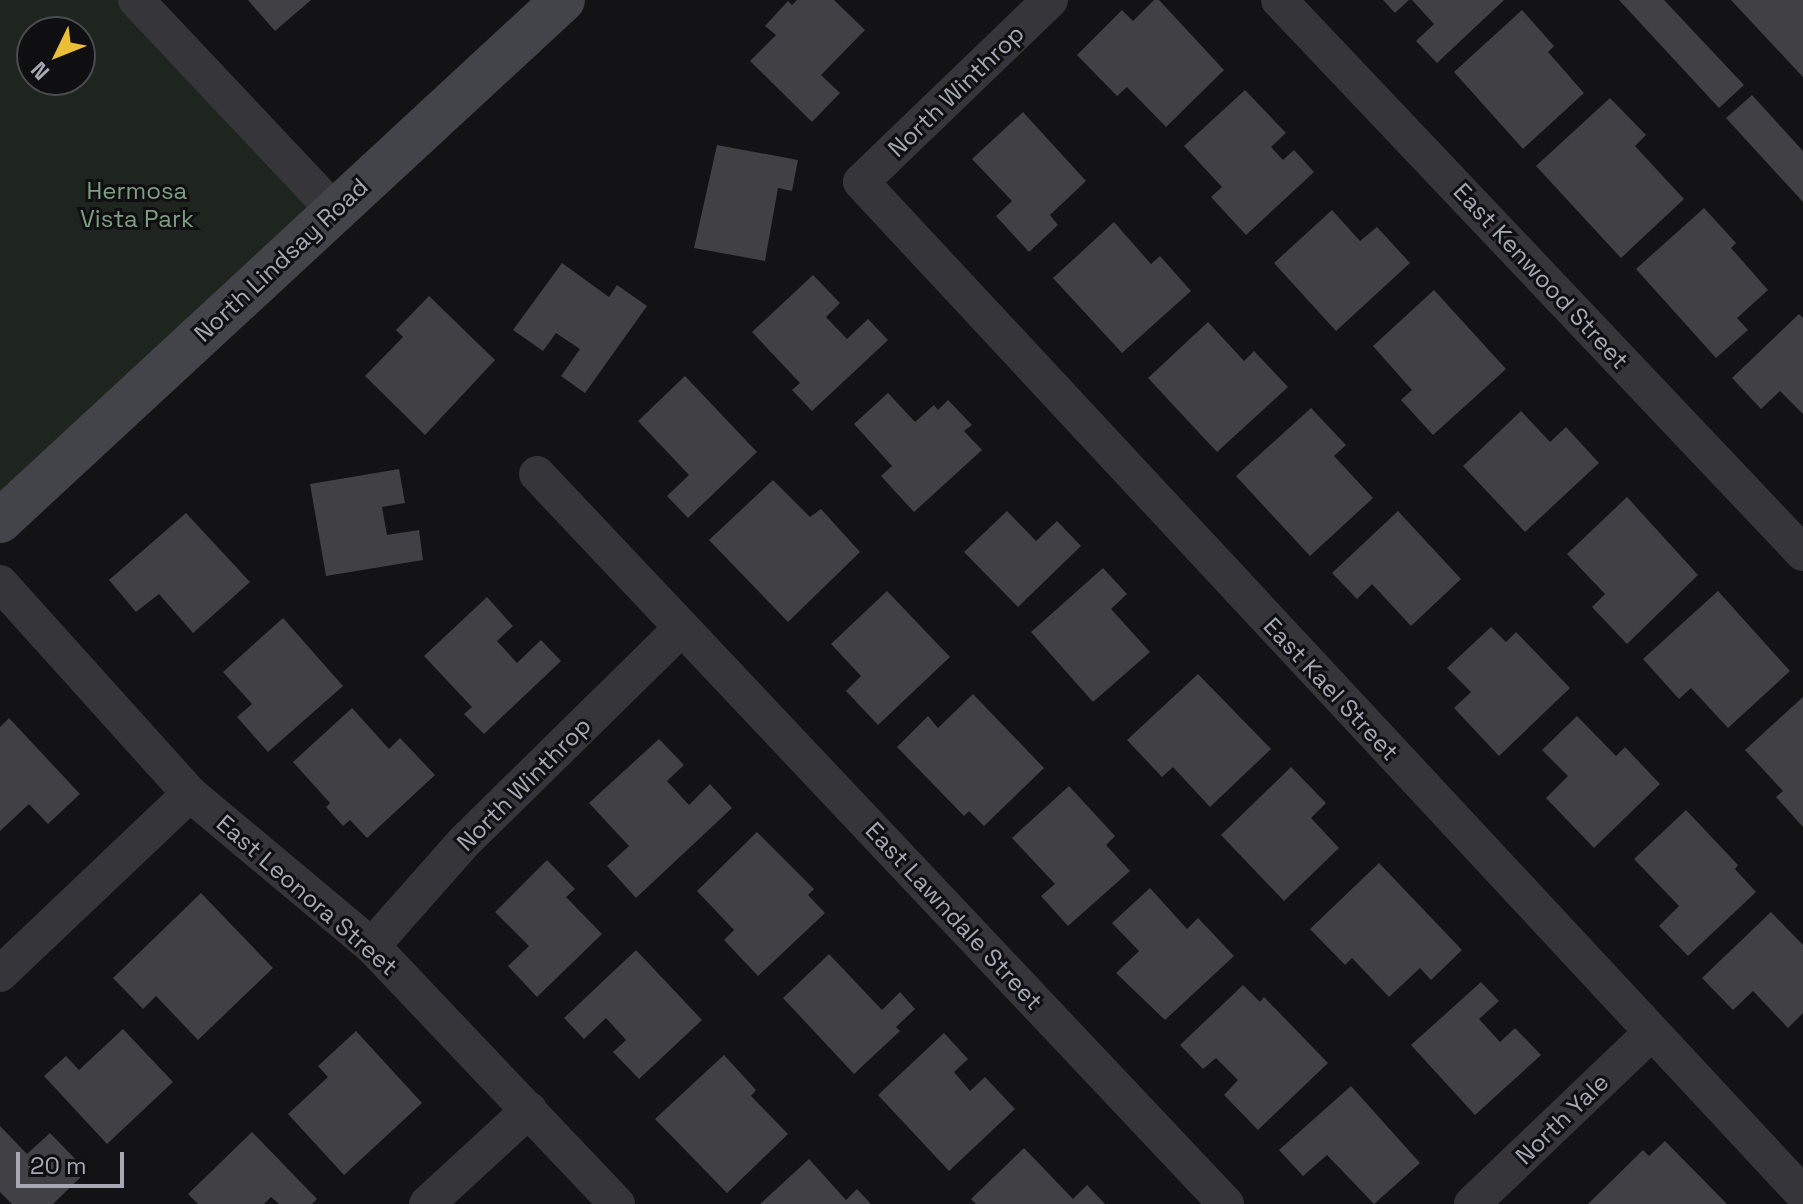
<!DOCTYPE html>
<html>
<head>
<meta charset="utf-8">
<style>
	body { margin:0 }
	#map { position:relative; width:1803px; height:1204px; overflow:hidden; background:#131315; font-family:"Space Grotesk",sans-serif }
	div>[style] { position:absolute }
	.green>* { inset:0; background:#1e251f }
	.building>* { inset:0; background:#404045 }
	.street>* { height:36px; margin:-18px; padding:0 18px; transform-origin:18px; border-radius:18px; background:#35353a }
	.secondary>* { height:44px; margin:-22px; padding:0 22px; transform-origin:22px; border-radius:22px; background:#43444a }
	span { translate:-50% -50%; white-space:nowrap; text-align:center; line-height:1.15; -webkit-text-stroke:6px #0f0e10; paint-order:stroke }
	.street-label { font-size:24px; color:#a5a9b5 }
	.park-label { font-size:24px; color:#7d9f82 }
	.north { position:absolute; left:16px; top:16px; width:80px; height:80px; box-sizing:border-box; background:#0f0e10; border:2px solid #4b4c52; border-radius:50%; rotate:227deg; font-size:22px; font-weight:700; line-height:32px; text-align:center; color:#a5a9b5 }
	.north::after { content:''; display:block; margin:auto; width:28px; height:36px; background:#eabe36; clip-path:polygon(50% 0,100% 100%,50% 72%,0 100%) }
	.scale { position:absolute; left:16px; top:1152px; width:108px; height:36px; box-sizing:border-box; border:4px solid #a5a9b5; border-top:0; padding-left:10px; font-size:24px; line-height:28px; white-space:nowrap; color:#a5a9b5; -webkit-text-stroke:6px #0f0e10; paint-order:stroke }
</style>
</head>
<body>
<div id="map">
	<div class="green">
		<div style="clip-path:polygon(evenodd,0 0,136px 0,334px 210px,0 521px,0 0,32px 32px,80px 32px,80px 80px,32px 80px,32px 32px)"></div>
	</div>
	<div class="building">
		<div style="clip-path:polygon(248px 0,311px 0,275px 31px)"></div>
		<div style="clip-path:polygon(797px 0,834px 0,865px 30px,821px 75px,840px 93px,812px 122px,750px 61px,776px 35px,765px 26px,788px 1px,792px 5px)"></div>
		<div style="clip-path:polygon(1154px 0,1159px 0,1224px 70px,1166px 127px,1127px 87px,1117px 96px,1077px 55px,1122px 10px,1133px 21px)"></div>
		<div style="clip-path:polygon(1383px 0,1409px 0,1395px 13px)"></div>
		<div style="clip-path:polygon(1412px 0,1504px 0,1437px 63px,1416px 41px,1434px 24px)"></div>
		<div style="clip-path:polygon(1619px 0,1664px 0,1744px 85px,1719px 108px)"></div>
		<div style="clip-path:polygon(1731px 0,1803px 0,1803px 77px)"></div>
		<div style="clip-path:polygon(1522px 10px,1554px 46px,1548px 52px,1584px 93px,1523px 149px,1454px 72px)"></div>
		<div style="clip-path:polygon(1245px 90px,1286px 133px,1271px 147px,1283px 160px,1294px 150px,1314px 172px,1246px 235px,1211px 197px,1222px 187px,1184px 146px)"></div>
		<div style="clip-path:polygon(1752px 95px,1803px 151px,1803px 202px,1726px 118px)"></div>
		<div style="clip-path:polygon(1610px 98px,1646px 135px,1635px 146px,1684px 199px,1621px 258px,1536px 166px)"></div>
		<div style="clip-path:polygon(1023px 112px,1086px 181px,1050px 215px,1058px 225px,1029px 252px,996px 216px,1012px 201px,972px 159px)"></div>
		<div style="clip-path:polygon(717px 145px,798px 160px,792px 191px,778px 188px,765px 261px,694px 248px)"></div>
		<div style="clip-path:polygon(1704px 208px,1736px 243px,1731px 248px,1768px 290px,1737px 318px,1748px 330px,1716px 358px,1636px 269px)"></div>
		<div style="clip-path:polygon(1332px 210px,1360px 241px,1377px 227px,1410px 263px,1336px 331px,1274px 263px)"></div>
		<div style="clip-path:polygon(1114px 222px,1151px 264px,1160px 256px,1191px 291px,1122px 353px,1053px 278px)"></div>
		<div style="clip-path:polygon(562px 263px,609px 297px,617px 285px,647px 306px,585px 393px,561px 376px,580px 349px,556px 333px,543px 351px,513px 330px)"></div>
		<div style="clip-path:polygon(813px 275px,840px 303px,826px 317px,847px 339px,868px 319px,888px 340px,812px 411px,792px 390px,800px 383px,752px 332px)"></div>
		<div style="clip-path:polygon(1434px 290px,1506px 369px,1433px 435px,1401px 400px,1412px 390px,1373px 346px)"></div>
		<div style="clip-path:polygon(429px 296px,495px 360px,425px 435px,365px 376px,403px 337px,396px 330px)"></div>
		<div style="clip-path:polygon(1799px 314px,1803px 318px,1803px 414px,1780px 391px,1761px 409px,1732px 378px)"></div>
		<div style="clip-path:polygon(1208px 322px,1244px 361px,1254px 351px,1288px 387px,1217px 452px,1148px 378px)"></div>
		<div style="clip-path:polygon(685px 376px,757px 452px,688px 518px,667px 496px,689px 475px,638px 421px)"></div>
		<div style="clip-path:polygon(888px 393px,915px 422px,934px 405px,938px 410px,948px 400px,972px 425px,964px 431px,982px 450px,914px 512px,881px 476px,892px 466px,854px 424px)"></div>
		<div style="clip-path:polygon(1311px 408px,1346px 445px,1334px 456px,1373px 498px,1310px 556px,1236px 476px)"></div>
		<div style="clip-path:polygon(1521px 411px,1550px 442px,1566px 427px,1599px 463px,1525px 532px,1463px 466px)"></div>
		<div style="clip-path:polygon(399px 469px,405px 503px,382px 507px,387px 535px,419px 530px,423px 560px,326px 576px,310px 484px)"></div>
		<div style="clip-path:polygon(773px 480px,810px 517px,821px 509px,860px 552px,788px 622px,709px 540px)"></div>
		<div style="clip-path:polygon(1627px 497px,1698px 575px,1627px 644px,1592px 607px,1605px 594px,1567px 554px)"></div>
		<div style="clip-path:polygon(1007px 511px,1036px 541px,1057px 521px,1081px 546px,1018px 607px,964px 552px)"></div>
		<div style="clip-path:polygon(1398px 511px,1461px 579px,1411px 626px,1372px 584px,1357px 599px,1332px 573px)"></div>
		<div style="clip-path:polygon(186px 513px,250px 582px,193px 633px,159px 594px,136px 612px,109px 580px)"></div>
		<div style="clip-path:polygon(1103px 568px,1127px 594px,1111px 609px,1150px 652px,1093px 702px,1031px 632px)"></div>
		<div style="clip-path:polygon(887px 591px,950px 657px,878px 725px,846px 691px,861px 676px,831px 644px)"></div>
		<div style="clip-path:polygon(1718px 591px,1790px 671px,1728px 728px,1691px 688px,1679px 699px,1643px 659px)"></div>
		<div style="clip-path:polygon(487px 597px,513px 626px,497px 641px,517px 663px,541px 640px,561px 661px,484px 734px,464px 714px,472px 707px,424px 656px)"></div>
		<div style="clip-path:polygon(283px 618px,343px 686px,268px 752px,237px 717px,252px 704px,223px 672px)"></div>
		<div style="clip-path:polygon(1491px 627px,1506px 642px,1516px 632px,1570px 688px,1499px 756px,1454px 708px,1471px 692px,1447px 668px)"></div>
		<div style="clip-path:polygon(1198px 674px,1271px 749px,1210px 807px,1173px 767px,1162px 777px,1127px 740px)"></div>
		<div style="clip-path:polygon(973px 694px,1044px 768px,984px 826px,969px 811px,964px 816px,897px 747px,928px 716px,938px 728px)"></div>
		<div style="clip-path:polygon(1803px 697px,1803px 827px,1776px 797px,1783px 791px,1745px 750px)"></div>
		<div style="clip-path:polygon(352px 708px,389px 749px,400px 738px,435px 775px,367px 838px,350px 820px,343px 826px,326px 807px,330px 803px,293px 762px)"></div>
		<div style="clip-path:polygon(1577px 716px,1616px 756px,1625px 747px,1660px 784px,1594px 848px,1546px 798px,1568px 776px,1542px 750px)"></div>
		<div style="clip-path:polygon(9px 718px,80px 794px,48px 824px,29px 804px,0 831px,0 727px)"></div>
		<div style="clip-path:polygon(659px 739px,684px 765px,667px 781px,689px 805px,710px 784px,732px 808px,636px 898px,607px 866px,629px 846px,589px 803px)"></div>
		<div style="clip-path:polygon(1291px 767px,1326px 803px,1311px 818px,1339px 848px,1284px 901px,1221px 835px)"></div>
		<div style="clip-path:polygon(1069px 786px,1115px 836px,1106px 845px,1130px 871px,1068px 926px,1041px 896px,1055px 884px,1012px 838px)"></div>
		<div style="clip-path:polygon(1686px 810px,1738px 865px,1735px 869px,1756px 892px,1688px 956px,1659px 926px,1679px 906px,1634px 859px)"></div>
		<div style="clip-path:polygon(757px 832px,814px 889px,808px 895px,825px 913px,758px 976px,724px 940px,734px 930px,697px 891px)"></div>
		<div style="clip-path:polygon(547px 860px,575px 889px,566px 897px,602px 934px,537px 997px,508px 966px,529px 946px,495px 912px)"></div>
		<div style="clip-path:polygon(1379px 863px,1462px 950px,1431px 980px,1420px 968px,1389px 997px,1352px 958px,1345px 965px,1310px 929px)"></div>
		<div style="clip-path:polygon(1150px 888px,1187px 929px,1198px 918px,1234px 956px,1165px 1020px,1116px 973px,1139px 951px,1112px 923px)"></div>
		<div style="clip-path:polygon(201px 893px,273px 968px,198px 1040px,156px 996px,143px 1009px,113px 978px)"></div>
		<div style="clip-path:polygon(1771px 912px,1803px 945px,1803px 1013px,1788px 1028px,1753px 991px,1733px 1010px,1702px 978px)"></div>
		<div style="clip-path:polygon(636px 950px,702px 1020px,639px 1079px,613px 1052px,626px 1040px,606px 1018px,584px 1039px,564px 1018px)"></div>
		<div style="clip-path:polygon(829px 954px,882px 1010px,900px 992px,915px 1009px,896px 1027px,900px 1031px,854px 1074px,783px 998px)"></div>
		<div style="clip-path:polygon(1481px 982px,1499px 1001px,1479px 1019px,1500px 1042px,1515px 1028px,1541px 1055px,1475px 1115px,1411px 1045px)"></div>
		<div style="clip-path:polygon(1243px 985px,1260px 1002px,1264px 997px,1328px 1063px,1258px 1130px,1224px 1095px,1238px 1080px,1216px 1058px,1203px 1069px,1180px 1045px)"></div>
		<div style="clip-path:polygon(123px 1029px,173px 1082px,107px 1144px,44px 1076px,66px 1056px,79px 1070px)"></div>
		<div style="clip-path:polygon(356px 1031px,422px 1103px,344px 1175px,288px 1114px,328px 1077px,318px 1066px)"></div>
		<div style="clip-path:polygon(944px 1033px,968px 1059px,954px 1072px,970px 1091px,985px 1077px,1015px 1109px,949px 1171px,878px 1095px)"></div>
		<div style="clip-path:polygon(724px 1055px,756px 1090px,751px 1096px,788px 1134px,727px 1193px,655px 1119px)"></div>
		<div style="clip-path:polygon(1351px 1086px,1420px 1163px,1374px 1204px,1327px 1155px,1303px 1176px,1279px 1150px)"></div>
		<div style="clip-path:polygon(0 1126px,27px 1154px,50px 1133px,87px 1171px,53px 1204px,12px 1204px,0 1192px)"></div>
		<div style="clip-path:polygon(252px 1132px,317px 1199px,312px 1204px,279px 1204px,271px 1197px,264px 1204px,198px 1204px,188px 1194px)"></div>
		<div style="clip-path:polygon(1665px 1141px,1727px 1204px,1588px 1204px,1643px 1150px,1649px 1156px)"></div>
		<div style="clip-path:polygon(1024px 1148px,1073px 1199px,1087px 1185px,1105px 1204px,976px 1204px,971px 1199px)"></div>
		<div style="clip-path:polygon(809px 1159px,846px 1200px,857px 1189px,871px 1204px,760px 1204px)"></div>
	</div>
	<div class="street">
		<div style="left:136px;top:0;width:289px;rotate:46.7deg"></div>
		<div style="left:1050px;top:0;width:262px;rotate:136.1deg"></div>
		<div style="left:861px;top:182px;width:1383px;rotate:47.05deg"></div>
		<div style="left:1279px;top:0;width:762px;rotate:46.54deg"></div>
		<div style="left:537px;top:474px;width:1004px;rotate:46.66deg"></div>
		<div style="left:0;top:583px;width:284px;rotate:48deg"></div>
		<div style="left:190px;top:794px;width:237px;rotate:39.9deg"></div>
		<div style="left:372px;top:946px;width:356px;rotate:46.5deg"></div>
		<div style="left:372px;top:946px;width:139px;rotate:-48.5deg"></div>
		<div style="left:464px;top:842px;width:304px;rotate:-44.5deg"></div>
		<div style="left:0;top:974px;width:262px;rotate:-43.5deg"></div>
		<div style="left:427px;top:1204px;width:139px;rotate:-42.7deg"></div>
		<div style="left:1472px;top:1204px;width:248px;rotate:-43.7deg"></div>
	</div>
	<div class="secondary">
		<div style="left:0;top:521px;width:767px;rotate:-42.78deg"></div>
	</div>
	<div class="street-label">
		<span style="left:956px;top:91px;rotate:-44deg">North Winthrop</span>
		<span style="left:281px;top:260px;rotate:-43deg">North Lindsay Road</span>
		<span style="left:1541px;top:276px;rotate:47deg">East Kenwood Street</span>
		<span style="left:1331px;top:689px;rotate:47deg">East Kael Street</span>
		<span style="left:524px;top:784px;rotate:-45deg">North Winthrop</span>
		<span style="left:307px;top:895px;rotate:41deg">East Leonora Street</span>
		<span style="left:954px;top:916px;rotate:47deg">East Lawndale Street</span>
		<span style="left:1562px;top:1119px;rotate:-44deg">North Yale</span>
	</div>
	<div class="park-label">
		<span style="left:137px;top:205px">Hermosa<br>Vista Park</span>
	</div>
	<div class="north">N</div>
	<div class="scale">20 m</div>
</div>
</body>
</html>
